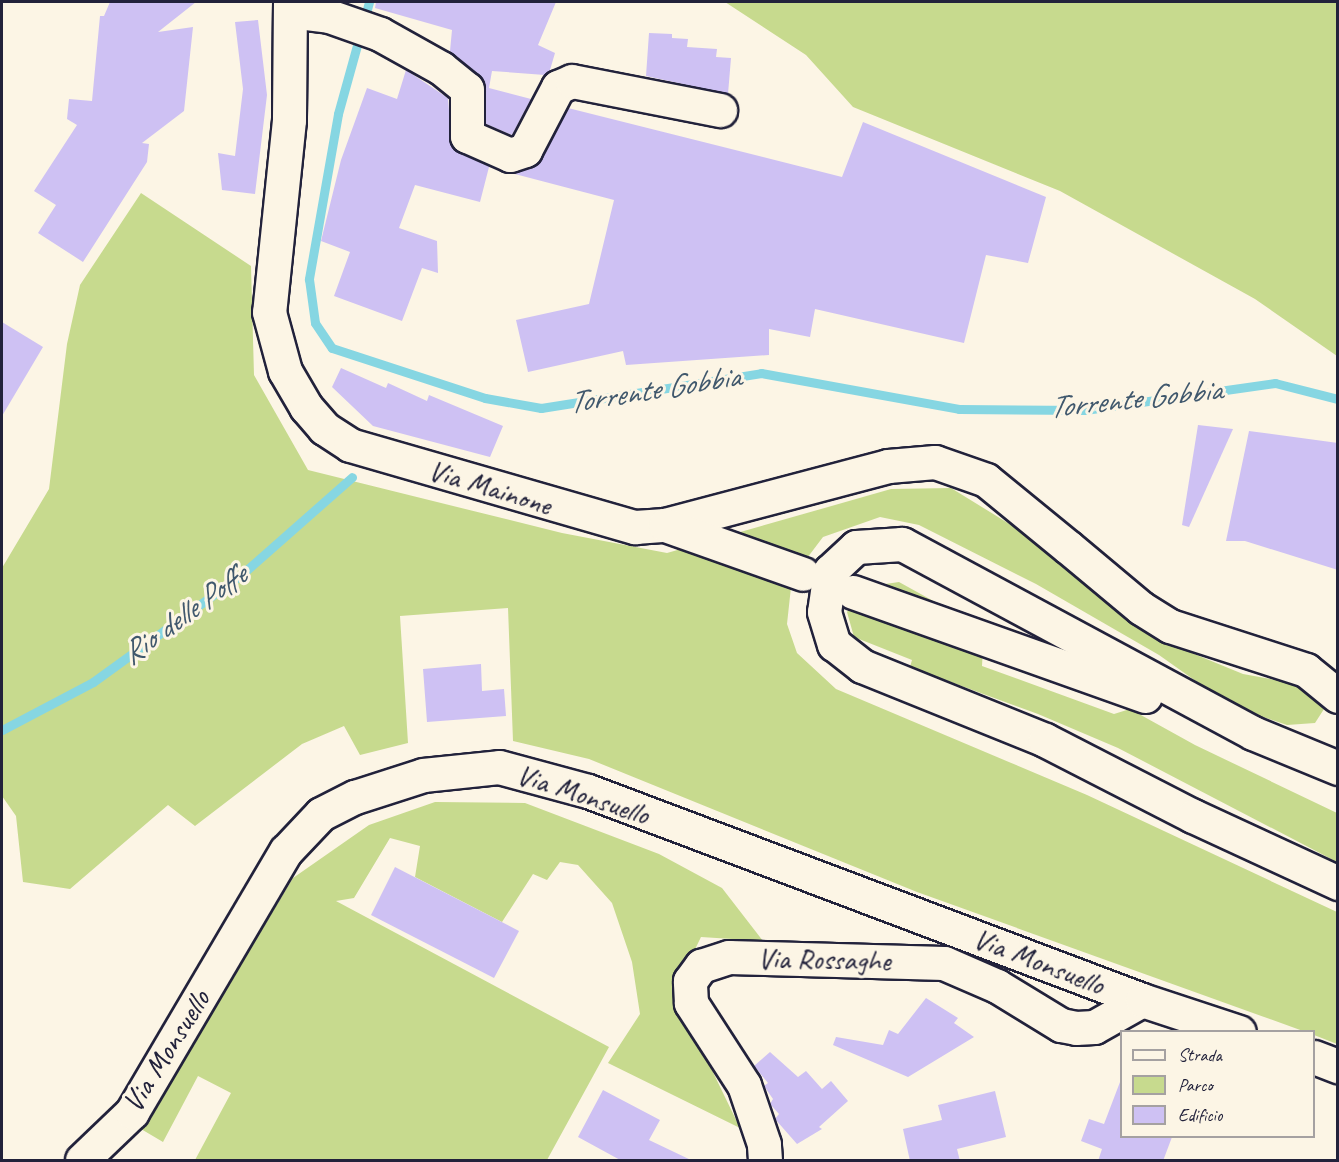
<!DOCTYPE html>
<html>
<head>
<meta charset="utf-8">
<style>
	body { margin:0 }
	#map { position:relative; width:1339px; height:1162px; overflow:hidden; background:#fcf5e5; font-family:Caveat,sans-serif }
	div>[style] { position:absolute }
	.green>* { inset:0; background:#c7da8e }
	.stream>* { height:9px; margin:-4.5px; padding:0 4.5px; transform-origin:4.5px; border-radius:4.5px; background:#86d6e2 }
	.building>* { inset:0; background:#cec1f3 }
	.roads { filter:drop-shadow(2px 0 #22223b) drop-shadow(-2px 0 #22223b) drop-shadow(0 2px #22223b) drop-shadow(0 -2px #22223b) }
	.street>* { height:33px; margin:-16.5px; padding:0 16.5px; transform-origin:16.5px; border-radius:16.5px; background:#fcf5e5 }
	.secondary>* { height:33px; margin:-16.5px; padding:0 16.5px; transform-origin:16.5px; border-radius:16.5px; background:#fcf5e5 }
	span { translate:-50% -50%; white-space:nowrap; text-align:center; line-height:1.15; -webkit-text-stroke:6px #fcf5e5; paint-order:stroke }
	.street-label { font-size:30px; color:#22223b }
	.water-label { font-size:32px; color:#40586d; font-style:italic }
	.frame { position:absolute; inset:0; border:3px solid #22223b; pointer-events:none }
	.legend { position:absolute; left:1120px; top:1030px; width:195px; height:108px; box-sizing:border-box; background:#fcf5e5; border:2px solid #a5a1a1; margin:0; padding:8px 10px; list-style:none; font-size:18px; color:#22223b }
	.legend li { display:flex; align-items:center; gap:12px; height:30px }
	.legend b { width:30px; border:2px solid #a5a1a1 }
</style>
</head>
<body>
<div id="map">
	<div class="green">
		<div style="clip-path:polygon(725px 2px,1337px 2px,1337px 356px,1255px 299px,1060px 191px,853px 107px,806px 55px)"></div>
		<div style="clip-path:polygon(141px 193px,251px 266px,254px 375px,308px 470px,562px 533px,667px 553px,891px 489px,951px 488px,1029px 536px,1165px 642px,1243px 674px,1298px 684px,1324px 709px,1315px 723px,1287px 725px,1231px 706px,1159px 655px,1036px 584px,919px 525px,880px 517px,823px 537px,792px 578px,787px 624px,797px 653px,836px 689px,1087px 795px,1337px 912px,1337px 1044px,1314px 1035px,1314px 1032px,1303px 1031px,917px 892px,589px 759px,513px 741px,508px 608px,400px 616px,408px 743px,360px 755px,344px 726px,302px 744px,195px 826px,168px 805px,70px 889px,23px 882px,16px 816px,2px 796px,2px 568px,49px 489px,67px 344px,80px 285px)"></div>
		<div style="clip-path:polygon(899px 582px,984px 629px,982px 666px,1114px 714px,1130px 709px,1195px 745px,1337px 813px,1337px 862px,1118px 748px,1038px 714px,910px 667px,912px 660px,854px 637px,847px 612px,865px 587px)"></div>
		<div style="clip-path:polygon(435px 802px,525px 803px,659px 854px,722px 888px,763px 941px,701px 937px,684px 972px,692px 1029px,740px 1128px,608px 1063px,640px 1014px,632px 962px,612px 903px,578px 865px,560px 862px,547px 880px,533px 874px,502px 922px,415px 877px,420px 846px,390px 838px,354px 898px,336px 901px,609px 1047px,547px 1160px,195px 1160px,231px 1093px,198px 1076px,163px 1142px,141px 1129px,293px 878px,369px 825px)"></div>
	</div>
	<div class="stream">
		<div style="left:369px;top:2px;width:116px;rotate:105.5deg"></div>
		<div style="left:338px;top:114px;width:168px;rotate:100deg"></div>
		<div style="left:309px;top:279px;width:44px;rotate:82.2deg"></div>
		<div style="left:315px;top:323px;width:30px;rotate:56deg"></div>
		<div style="left:332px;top:348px;width:161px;rotate:18.1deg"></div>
		<div style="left:485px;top:398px;width:57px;rotate:10.1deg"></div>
		<div style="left:541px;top:408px;width:223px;rotate:-9deg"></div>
		<div style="left:761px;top:373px;width:201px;rotate:10.3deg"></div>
		<div style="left:959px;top:409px;width:126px;rotate:0.5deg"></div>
		<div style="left:1085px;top:410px;width:192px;rotate:-8.1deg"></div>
		<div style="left:1275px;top:383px;width:65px;rotate:14.3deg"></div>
		<div style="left:2px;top:730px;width:103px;rotate:-27.8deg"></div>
		<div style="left:93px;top:682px;width:183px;rotate:-35.9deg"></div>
		<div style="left:241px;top:575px;width:148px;rotate:-41.4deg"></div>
	</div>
	<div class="building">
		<div style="clip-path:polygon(110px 2px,196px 2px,158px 32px,193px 27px,184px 111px,142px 143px,149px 144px,147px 162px,83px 262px,38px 233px,56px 205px,34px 191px,77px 125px,67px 119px,69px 99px,92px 101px,100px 16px,104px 16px)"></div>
		<div style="clip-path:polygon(376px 2px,556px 2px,538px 45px,555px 53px,550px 70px,545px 75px,492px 71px,489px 88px,531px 99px,512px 135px,486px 124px,484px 81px,450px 51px,452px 30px,375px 8px)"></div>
		<div style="clip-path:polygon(258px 20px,267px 95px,255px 194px,222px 190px,218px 153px,235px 156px,243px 89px,235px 22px)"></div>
		<div style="clip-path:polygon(649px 33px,672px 34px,672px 38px,688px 39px,687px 47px,717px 49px,716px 57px,731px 58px,728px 94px,646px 76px)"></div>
		<div style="clip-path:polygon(406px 70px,448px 98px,452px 147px,493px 168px,489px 167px,480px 202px,415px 185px,399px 228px,437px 241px,438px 273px,422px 268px,402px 321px,334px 296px,350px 252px,321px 241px,341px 160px,367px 88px,397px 99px)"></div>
		<div style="clip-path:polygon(568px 108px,842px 177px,863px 122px,1046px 197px,1028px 263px,986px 255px,964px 343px,815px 309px,810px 337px,769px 329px,769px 355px,626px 365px,623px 351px,528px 372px,516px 320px,589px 304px,614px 200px,511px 173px,531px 168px,541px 159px)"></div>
		<div style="clip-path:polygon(2px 322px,43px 347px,2px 416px)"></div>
		<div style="clip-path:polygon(341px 368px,386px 388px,388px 383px,427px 401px,429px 395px,503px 426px,490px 457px,373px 426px,332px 387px)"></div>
		<div style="clip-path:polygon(1198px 425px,1233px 429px,1189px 527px,1182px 525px)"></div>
		<div style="clip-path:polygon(1249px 431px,1338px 443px,1338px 570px,1245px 541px,1226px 541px)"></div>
		<div style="clip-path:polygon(481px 664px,482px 691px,504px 689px,506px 716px,427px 722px,423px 669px)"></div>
		<div style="clip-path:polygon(395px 867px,519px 931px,494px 978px,371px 915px)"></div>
		<div style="clip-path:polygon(926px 998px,958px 1018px,954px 1023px,974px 1037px,908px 1077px,833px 1045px,836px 1037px,883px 1045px,889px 1030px,898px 1034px)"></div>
		<div style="clip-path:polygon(770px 1052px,798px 1077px,806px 1071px,822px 1089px,831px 1081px,848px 1101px,819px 1127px,822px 1129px,797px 1144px,775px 1119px,779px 1114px,770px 1104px,773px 1099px,764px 1086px,768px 1083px,754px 1066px)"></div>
		<div style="clip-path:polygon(1120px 1082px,1122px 1137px,1172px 1137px,1163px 1161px,1098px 1161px,1102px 1149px,1081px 1141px,1089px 1119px,1104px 1124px)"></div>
		<div style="clip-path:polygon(603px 1090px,660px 1120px,649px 1140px,693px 1161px,622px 1161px,578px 1137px)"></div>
		<div style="clip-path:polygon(995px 1091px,1006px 1137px,957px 1149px,960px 1161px,910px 1161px,903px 1129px,942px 1120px,938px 1105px)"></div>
	</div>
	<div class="roads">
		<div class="street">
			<div style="left:290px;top:2px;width:118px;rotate:90.5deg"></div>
			<div style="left:289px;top:120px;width:193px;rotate:95.9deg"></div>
			<div style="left:269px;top:312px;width:61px;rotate:74.8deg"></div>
			<div style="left:285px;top:371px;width:42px;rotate:59.7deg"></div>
			<div style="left:306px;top:407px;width:28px;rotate:49deg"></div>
			<div style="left:324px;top:428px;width:31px;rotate:33deg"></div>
			<div style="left:350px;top:445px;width:297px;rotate:16.1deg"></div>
			<div style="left:635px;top:527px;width:30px;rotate:-4deg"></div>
			<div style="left:665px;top:525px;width:231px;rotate:-14.8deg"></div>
			<div style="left:888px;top:466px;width:47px;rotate:-4.9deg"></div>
			<div style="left:935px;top:462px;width:54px;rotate:19.4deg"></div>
			<div style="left:986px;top:480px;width:106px;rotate:39.3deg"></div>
			<div style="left:290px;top:11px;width:39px;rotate:7deg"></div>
			<div style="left:329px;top:16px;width:54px;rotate:19.4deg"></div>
			<div style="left:380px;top:34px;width:70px;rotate:29.1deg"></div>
			<div style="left:441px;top:68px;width:33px;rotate:39deg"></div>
			<div style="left:467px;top:89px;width:47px;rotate:90deg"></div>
			<div style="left:467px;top:136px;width:47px;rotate:23.8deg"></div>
			<div style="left:510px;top:155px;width:16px;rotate:-18deg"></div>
			<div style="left:525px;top:150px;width:71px;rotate:-62.4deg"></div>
			<div style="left:558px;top:87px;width:15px;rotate:-23deg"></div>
			<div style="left:572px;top:81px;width:151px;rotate:11.1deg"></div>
			<div style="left:765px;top:1160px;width:16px;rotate:-94deg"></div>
			<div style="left:764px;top:1144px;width:62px;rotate:-108.7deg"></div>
			<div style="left:744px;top:1085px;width:98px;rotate:-122.9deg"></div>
			<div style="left:691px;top:1003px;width:22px;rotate:-93deg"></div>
			<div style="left:690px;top:981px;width:19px;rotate:-54deg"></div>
			<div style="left:701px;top:966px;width:29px;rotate:-18deg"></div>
			<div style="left:729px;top:957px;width:215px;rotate:1.6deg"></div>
			<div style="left:944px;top:963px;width:58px;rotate:23.5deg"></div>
			<div style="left:997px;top:986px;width:75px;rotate:31.4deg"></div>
			<div style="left:1061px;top:1025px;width:15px;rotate:11deg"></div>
			<div style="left:1076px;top:1028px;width:18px;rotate:-3deg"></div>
			<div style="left:1094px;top:1027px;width:55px;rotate:-29.4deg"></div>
		</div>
		<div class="secondary">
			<div style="left:665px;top:525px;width:146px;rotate:19.5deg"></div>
			<div style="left:1068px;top:547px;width:95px;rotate:39.9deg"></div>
			<div style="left:1141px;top:608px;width:34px;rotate:32deg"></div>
			<div style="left:1170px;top:626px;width:143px;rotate:17.9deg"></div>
			<div style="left:1306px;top:670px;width:41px;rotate:39.1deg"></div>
			<div style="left:853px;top:592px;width:310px;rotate:19.6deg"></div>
			<div style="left:1338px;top:768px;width:92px;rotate:-157.6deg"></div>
			<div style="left:1253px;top:733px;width:399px;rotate:-151.7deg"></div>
			<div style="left:902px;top:544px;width:46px;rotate:176.3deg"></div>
			<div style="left:856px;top:547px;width:35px;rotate:137deg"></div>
			<div style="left:830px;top:571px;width:41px;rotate:98.3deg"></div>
			<div style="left:824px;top:612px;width:34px;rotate:73deg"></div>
			<div style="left:834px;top:644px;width:36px;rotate:38deg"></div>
			<div style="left:862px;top:666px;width:197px;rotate:22deg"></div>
			<div style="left:1045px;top:740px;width:166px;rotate:27.2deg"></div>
			<div style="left:1193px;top:816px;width:160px;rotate:24.8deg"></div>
			<div style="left:1314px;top:1057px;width:26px;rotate:21deg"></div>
			<div style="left:82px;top:1160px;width:69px;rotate:-43.8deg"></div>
			<div style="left:132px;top:1112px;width:303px;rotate:-59.5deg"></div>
			<div style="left:286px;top:851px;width:51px;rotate:-46.6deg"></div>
			<div style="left:321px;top:814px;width:38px;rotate:-27deg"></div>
			<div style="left:355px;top:797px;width:71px;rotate:-17.9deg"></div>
			<div style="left:423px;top:775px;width:76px;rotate:-6deg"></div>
			<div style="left:499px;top:767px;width:92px;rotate:15.1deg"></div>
			<div style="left:588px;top:791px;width:592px;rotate:20.67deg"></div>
			<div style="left:1142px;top:1000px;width:102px;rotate:18.3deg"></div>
		</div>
	</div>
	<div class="street-label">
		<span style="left:490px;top:487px;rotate:17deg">Via Mainone</span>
		<span style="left:583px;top:794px;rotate:18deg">Via Monsuello</span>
		<span style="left:824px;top:959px;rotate:1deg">Via Rossaghe</span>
		<span style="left:1039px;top:961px;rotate:21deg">Via Monsuello</span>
		<span style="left:166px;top:1051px;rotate:-58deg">Via Monsuello</span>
	</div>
	<div class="water-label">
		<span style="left:654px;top:390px;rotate:-9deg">Torrente Gobbia</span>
		<span style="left:1135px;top:399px;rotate:-6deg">Torrente Gobbia</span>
		<span style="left:184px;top:615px;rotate:-36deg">Rio delle Poffe</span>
	</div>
	<div class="frame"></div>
	<ul class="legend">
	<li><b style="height:8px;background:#fcf5e5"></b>Strada</li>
	<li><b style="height:16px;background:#c7da8e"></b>Parco</li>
	<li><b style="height:16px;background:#cec1f3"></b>Edificio</li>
	</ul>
</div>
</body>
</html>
